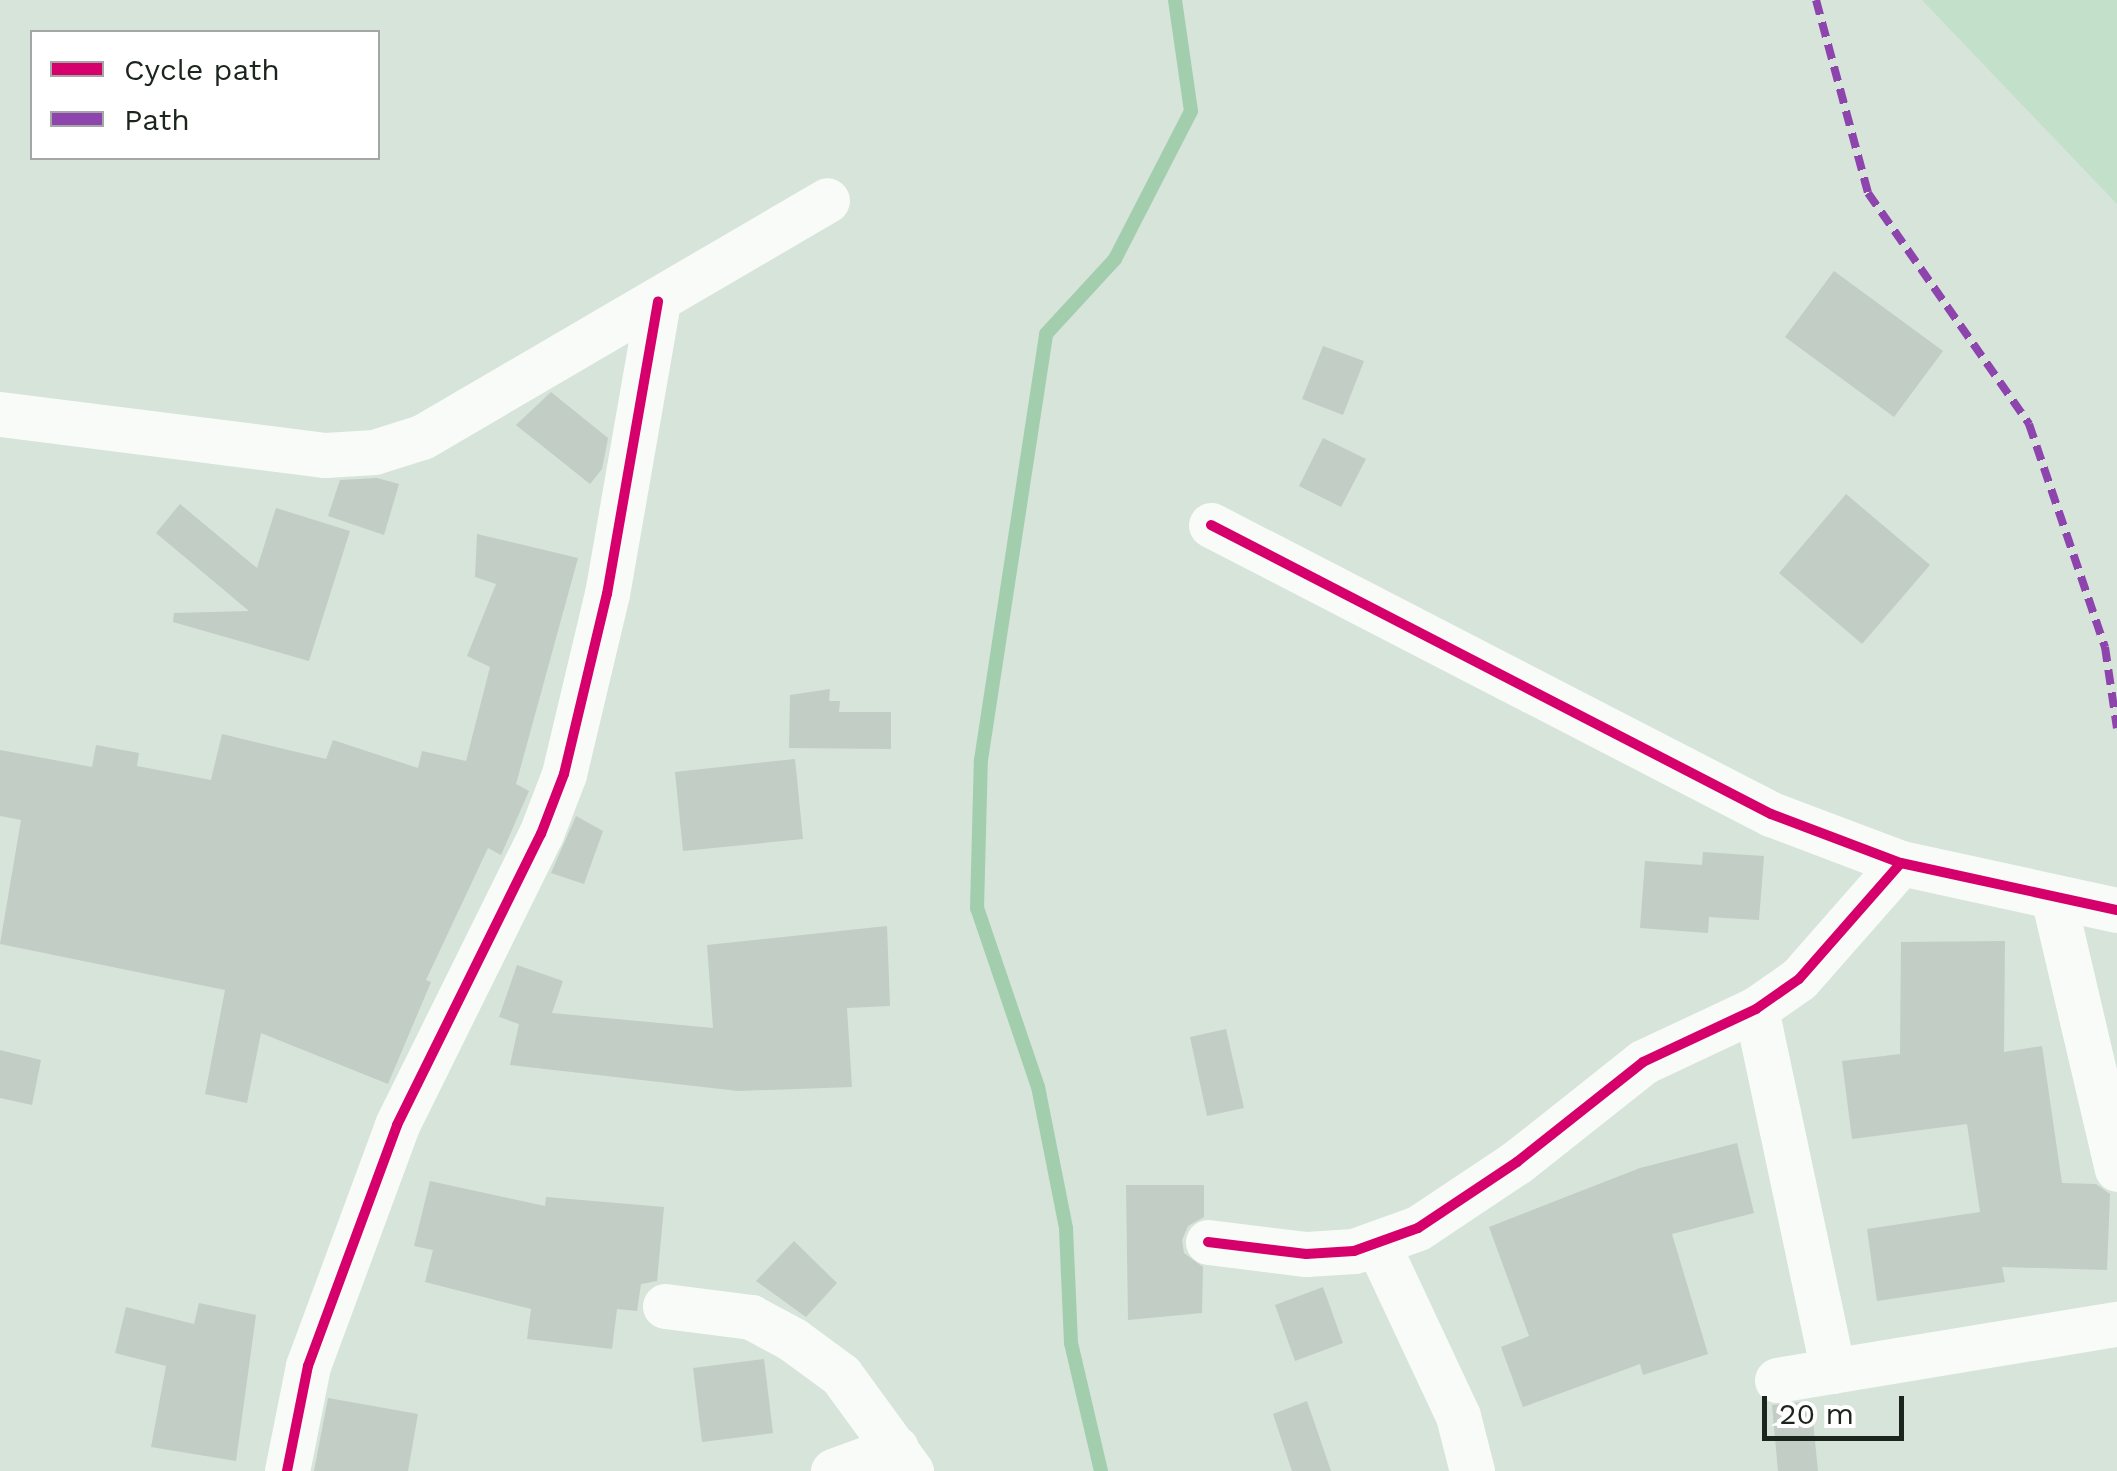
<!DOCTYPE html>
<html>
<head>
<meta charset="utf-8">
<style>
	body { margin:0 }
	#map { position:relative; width:2117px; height:1471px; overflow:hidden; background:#d6e4da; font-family:"Work Sans",sans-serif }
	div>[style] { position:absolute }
	.green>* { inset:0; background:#c3e0ca }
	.stream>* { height:14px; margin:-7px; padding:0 7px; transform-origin:7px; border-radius:7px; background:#a2cead }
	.building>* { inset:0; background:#c2cdc5 }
	.street>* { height:45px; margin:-22.5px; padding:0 22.5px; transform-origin:22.5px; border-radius:22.5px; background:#f9fbf9 }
	.quiet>* { height:8px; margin-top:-4px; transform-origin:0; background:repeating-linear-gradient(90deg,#8e44ad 0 15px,transparent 0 23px) }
	.cycleway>* { height:10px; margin:-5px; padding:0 5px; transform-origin:5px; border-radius:5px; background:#d6006c }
	span { translate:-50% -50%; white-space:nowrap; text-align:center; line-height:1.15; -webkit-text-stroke:10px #fff; paint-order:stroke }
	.legend { position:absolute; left:30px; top:30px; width:350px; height:130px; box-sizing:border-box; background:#fff; border:2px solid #a4a7a5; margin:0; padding:12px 18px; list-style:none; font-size:30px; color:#1b241d }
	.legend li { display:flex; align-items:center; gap:20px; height:50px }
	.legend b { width:50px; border:2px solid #a4a7a5 }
	.scale { position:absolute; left:1762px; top:1396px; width:142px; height:45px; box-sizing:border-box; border:5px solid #1b241d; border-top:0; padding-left:12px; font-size:30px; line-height:35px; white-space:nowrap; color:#1b241d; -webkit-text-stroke:8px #fff; paint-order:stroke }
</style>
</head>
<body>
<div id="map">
	<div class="green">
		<div style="clip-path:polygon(1922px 0,2117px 0,2117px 204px)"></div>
	</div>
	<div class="stream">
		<div style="left:1101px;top:1471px;width:131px;rotate:-103.2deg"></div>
		<div style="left:1071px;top:1343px;width:115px;rotate:-92.5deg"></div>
		<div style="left:1066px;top:1228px;width:144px;rotate:-101.2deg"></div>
		<div style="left:1038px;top:1087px;width:189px;rotate:-108.8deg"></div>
		<div style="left:977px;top:908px;width:148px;rotate:-88.5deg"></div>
		<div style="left:981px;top:760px;width:431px;rotate:-81.3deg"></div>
		<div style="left:1046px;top:334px;width:102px;rotate:-47.4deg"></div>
		<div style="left:1115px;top:259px;width:166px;rotate:-62.8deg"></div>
		<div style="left:1191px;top:111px;width:112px;rotate:-98.2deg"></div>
	</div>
	<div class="building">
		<div style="clip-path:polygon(1834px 271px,1943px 351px,1894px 417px,1785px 337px)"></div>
		<div style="clip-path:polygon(1323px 346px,1364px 361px,1343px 415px,1302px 399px)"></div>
		<div style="clip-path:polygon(551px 392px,608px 438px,602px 469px,590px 484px,516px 425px)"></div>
		<div style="clip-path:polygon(1323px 438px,1366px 459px,1341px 507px,1299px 486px)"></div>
		<div style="clip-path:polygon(377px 478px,399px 484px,384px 535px,328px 516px,340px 480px)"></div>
		<div style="clip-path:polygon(1846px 494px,1930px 565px,1862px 644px,1779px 573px)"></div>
		<div style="clip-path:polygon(180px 504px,257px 568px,276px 508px,350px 531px,309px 661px,173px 622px,174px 613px,249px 611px,156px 533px)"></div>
		<div style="clip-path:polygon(477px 534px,578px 558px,516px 784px,529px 791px,501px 855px,488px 848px,426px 980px,431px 982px,388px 1084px,261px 1033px,247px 1103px,205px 1094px,225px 990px,0 944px,21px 820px,0 816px,0 750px,92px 767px,96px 745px,139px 753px,137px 766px,211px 780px,222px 734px,326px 759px,333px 740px,418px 768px,422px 751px,466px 761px,490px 667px,467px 656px,496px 584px,475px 577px)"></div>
		<div style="clip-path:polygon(830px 689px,829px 701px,840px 701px,839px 712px,891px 712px,891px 749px,789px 748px,790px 695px)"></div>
		<div style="clip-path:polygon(795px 759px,803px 839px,683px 851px,675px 772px)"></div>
		<div style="clip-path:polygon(576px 816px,603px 831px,584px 884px,551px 873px)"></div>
		<div style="clip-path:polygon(1703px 852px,1764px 856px,1759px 920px,1709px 917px,1708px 933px,1640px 928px,1645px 861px,1702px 865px)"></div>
		<div style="clip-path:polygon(887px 926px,890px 1006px,847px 1008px,852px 1087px,738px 1091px,510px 1065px,519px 1024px,499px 1017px,517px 965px,563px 981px,552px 1013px,713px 1028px,707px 945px)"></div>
		<div style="clip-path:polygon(2005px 941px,2004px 1052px,2042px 1046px,2062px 1183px,2096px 1184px,2110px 1194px,2107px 1270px,2002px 1267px,2005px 1282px,1877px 1301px,1867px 1229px,1980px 1212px,1967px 1124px,1852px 1139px,1842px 1061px,1900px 1054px,1901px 942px)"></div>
		<div style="clip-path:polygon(1226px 1029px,1244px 1108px,1207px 1116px,1190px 1037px)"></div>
		<div style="clip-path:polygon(0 1050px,41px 1060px,32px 1105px,0 1098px)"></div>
		<div style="clip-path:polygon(1737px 1143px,1754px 1213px,1672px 1234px,1708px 1354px,1643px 1375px,1640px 1364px,1523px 1407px,1501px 1347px,1529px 1336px,1489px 1227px,1640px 1168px)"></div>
		<div style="clip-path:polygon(430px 1181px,545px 1206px,546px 1197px,664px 1207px,657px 1281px,641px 1284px,637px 1311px,617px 1309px,612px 1349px,527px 1339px,531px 1309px,425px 1282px,433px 1250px,414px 1246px)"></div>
		<div style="clip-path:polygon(1126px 1185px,1204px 1185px,1204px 1217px,1188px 1226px,1182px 1240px,1184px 1253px,1203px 1267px,1202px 1313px,1128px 1320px)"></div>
		<div style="clip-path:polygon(794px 1241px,837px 1283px,806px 1317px,756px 1281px)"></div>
		<div style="clip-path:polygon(1323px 1287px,1343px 1343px,1295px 1361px,1275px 1305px)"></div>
		<div style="clip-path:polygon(199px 1303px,256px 1315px,236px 1461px,151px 1447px,166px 1366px,115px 1353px,126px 1307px,194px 1324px)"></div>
		<div style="clip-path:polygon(764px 1359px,773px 1433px,702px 1442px,693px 1368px)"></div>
		<div style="clip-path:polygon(328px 1398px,418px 1414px,408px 1471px,314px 1471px)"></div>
		<div style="clip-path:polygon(1307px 1401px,1331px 1471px,1292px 1471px,1273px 1414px)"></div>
		<div style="clip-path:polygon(1811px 1401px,1818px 1471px,1778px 1471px,1772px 1405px)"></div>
	</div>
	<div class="street">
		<div style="left:0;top:414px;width:328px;rotate:7.2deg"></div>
		<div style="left:325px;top:455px;width:49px;rotate:-3.5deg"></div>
		<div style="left:374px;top:452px;width:50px;rotate:-17.4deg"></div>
		<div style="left:422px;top:437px;width:469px;rotate:-30.3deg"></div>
		<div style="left:1211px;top:525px;width:630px;rotate:27.3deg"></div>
		<div style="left:1771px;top:814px;width:139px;rotate:20.7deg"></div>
		<div style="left:1901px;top:863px;width:221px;rotate:12.3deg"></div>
		<div style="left:2054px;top:901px;width:275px;rotate:76.8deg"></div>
		<div style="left:1756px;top:1009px;width:370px;rotate:78deg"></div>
		<div style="left:1208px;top:1242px;width:99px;rotate:7deg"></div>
		<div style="left:1306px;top:1254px;width:48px;rotate:-3.6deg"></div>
		<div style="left:1354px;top:1251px;width:68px;rotate:-19.8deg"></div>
		<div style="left:1418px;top:1228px;width:119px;rotate:-33.7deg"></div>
		<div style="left:1517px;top:1162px;width:161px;rotate:-38.4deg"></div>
		<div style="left:1643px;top:1062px;width:125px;rotate:-25.1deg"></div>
		<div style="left:1756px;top:1009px;width:52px;rotate:-34.9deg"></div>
		<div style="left:1799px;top:979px;width:154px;rotate:-48.7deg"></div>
		<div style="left:1377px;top:1243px;width:191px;rotate:64.9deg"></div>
		<div style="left:1458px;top:1416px;width:57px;rotate:75.7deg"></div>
		<div style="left:665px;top:1306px;width:87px;rotate:7.3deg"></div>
		<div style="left:751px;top:1317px;width:47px;rotate:28.2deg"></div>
		<div style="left:792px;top:1339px;width:61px;rotate:36.3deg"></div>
		<div style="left:841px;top:1375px;width:119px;rotate:53.9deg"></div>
		<div style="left:1777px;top:1380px;width:345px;rotate:-9.4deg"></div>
		<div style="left:287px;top:1471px;width:107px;rotate:-78.7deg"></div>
		<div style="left:308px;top:1366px;width:257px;rotate:-69.7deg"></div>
		<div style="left:397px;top:1125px;width:325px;rotate:-63.7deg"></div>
		<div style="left:541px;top:834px;width:64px;rotate:-69deg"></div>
		<div style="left:564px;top:774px;width:185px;rotate:-76.6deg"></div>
		<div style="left:607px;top:594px;width:297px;rotate:-80.1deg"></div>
		<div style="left:833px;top:1471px;width:67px;rotate:-20.1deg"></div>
	</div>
	<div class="quiet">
		<div style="left:1816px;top:0;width:200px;rotate:74.9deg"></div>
		<div style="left:1868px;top:193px;width:282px;rotate:55.1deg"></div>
		<div style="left:2029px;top:424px;width:236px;rotate:71.2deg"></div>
		<div style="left:2105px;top:647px;width:82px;rotate:81.6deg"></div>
	</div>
	<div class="cycleway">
		<div style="left:1211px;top:525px;width:630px;rotate:27.3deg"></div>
		<div style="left:1771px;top:814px;width:139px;rotate:20.7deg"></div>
		<div style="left:1901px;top:863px;width:221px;rotate:12.3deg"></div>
		<div style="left:1208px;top:1242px;width:99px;rotate:7deg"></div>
		<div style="left:1306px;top:1254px;width:48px;rotate:-3.6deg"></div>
		<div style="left:1354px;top:1251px;width:68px;rotate:-19.8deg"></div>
		<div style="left:1418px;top:1228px;width:119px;rotate:-33.7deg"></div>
		<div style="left:1517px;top:1162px;width:161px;rotate:-38.4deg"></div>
		<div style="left:1643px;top:1062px;width:125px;rotate:-25.1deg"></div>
		<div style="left:1756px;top:1009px;width:52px;rotate:-34.9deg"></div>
		<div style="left:1799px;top:979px;width:154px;rotate:-48.7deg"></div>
		<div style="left:287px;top:1471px;width:107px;rotate:-78.7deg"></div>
		<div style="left:308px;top:1366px;width:257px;rotate:-69.7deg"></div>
		<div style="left:397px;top:1125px;width:325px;rotate:-63.7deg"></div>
		<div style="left:541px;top:834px;width:64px;rotate:-69deg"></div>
		<div style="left:564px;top:774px;width:185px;rotate:-76.6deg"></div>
		<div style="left:607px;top:594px;width:297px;rotate:-80.1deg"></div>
	</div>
	<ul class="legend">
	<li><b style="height:12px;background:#d6006c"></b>Cycle path</li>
	<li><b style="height:12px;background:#8e44ad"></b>Path</li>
	</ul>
	<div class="scale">20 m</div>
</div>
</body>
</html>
